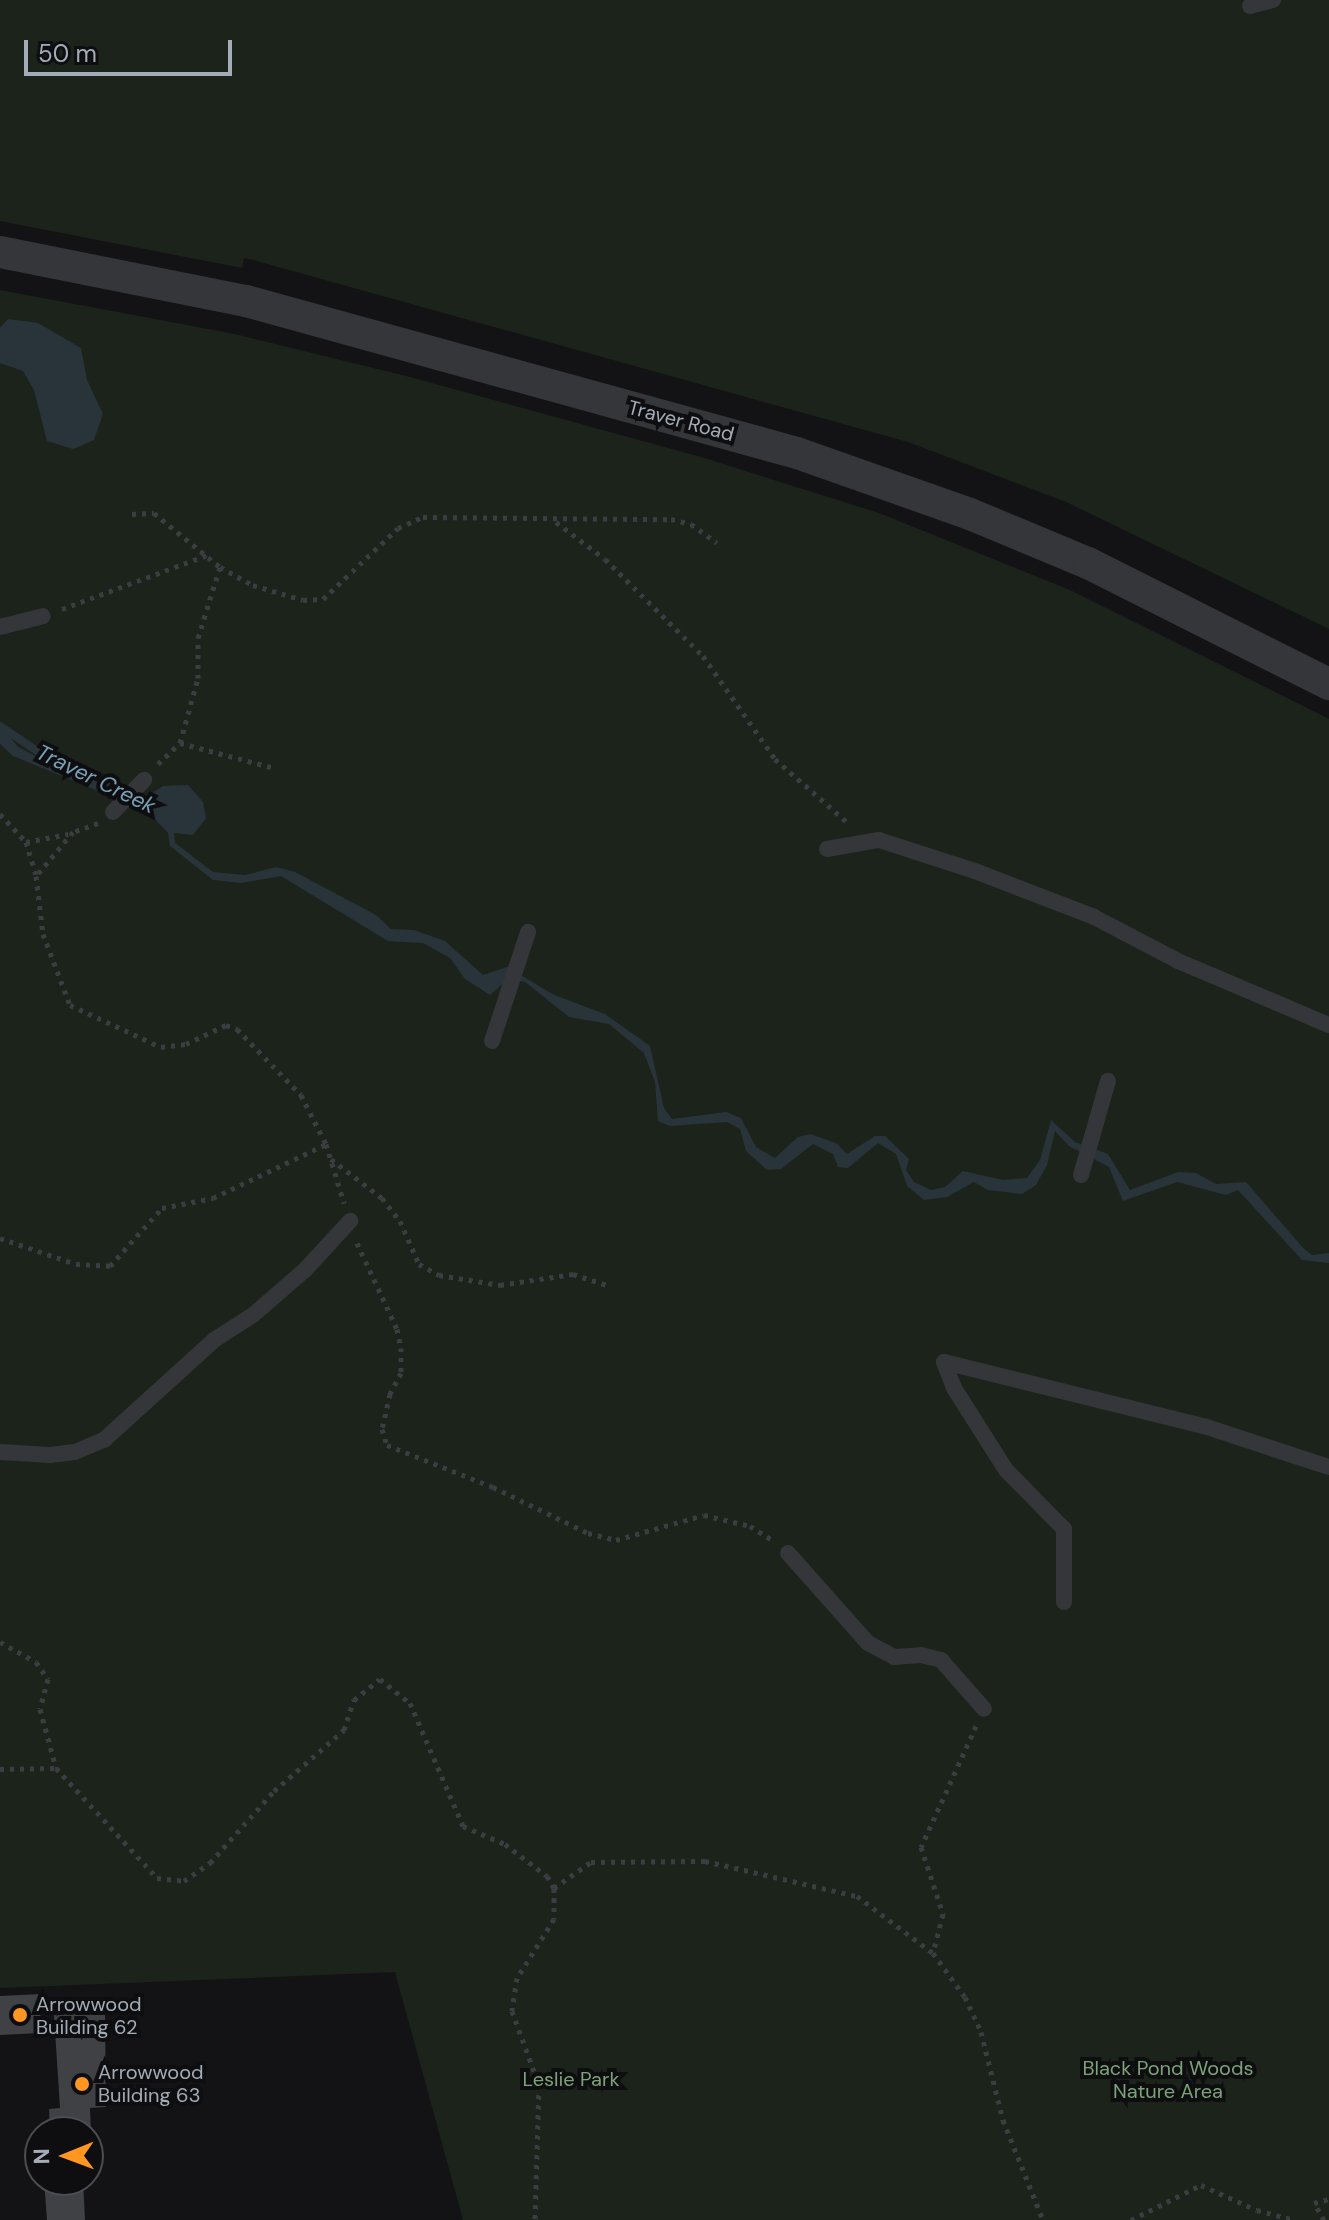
<!DOCTYPE html>
<html>
<head>
<meta charset="utf-8">
<style>
	body { margin:0 }
	#map { position:relative; width:1329px; height:2220px; overflow:hidden; background:#131315; font-family:"DM Sans",sans-serif }
	div>[style] { position:absolute }
	.green>* { inset:0; background:#1b231b }
	.water>* { inset:0; background:#29343a }
	.stream>* { height:8px; margin:-4px; padding:0 4px; transform-origin:4px; border-radius:4px; background:#29343a }
	.building>* { inset:0; background:#3f4145 }
	.path>* { height:5px; margin-top:-2.5px; transform-origin:0; background:repeating-linear-gradient(90deg,#3a3d41 0 4px,transparent 0 10px) }
	.lane>* { height:16px; margin:-8px; padding:0 8px; transform-origin:8px; border-radius:8px; background:#34363a }
	.street>* { height:32px; margin:-16px; padding:0 16px; transform-origin:16px; border-radius:16px; background:#34363a }
	.dots>* { width:22px; height:22px; translate:-50% -50%; box-sizing:border-box; border:4px solid #0e0e10; border-radius:50% }
	span { translate:-50% -50%; white-space:nowrap; text-align:center; line-height:1.15; -webkit-text-stroke:8px #0e0e10; paint-order:stroke }
	.street-label { font-size:20px; color:#a4acb7 }
	.poi-label { font-size:20px; color:#a4acb7 }
	.left { translate:0 -50%; text-align:left }
	.park-label { font-size:20px; color:#7ca379 }
	.water-label { font-size:22px; color:#78a0b5; font-style:italic }
	.north { position:absolute; left:24px; top:2116px; width:80px; height:80px; box-sizing:border-box; background:#0e0e10; border:2px solid #4a4d53; border-radius:50%; rotate:269deg; font-size:22px; font-weight:700; line-height:32px; text-align:center; color:#a4acb7 }
	.north::after { content:''; display:block; margin:auto; width:28px; height:36px; background:#ff9621; clip-path:polygon(50% 0,100% 100%,50% 72%,0 100%) }
	.scale { position:absolute; left:24px; top:40px; width:208px; height:36px; box-sizing:border-box; border:4px solid #a4acb7; border-top:0; padding-left:10px; font-size:24px; line-height:28px; white-space:nowrap; color:#a4acb7; -webkit-text-stroke:6px #0e0e10; paint-order:stroke }
</style>
</head>
<body>
<div id="map">
	<div class="green">
		<div style="clip-path:polygon(0 0,1329px 0,1329px 629px,1066px 502px,908px 442px,253px 260px,244px 258px,242px 268px,0 221px)"></div>
		<div style="clip-path:polygon(0 290px,235px 334px,410px 377px,701px 457px,879px 513px,1070px 590px,1329px 719px,1329px 2220px,463px 2220px,395px 1972px,0 1988px)"></div>
	</div>
	<div class="water">
		<div style="clip-path:polygon(8px 319px,38px 323px,81px 348px,87px 380px,103px 414px,94px 440px,73px 449px,47px 441px,34px 390px,23px 371px,0 363px,0 328px)"></div>
		<div style="clip-path:polygon(0 725px,18px 747px,35px 756px,144px 798px,163px 786px,188px 785px,203px 802px,206px 818px,193px 835px,174px 833px,175px 843px,213px 872px,245px 875px,276px 867px,295px 872px,376px 915px,391px 929px,414px 930px,445px 941px,483px 975px,507px 967px,554px 995px,605px 1014px,650px 1046px,664px 1108px,672px 1119px,726px 1112px,741px 1118px,756px 1147px,775px 1158px,798px 1137px,810px 1134px,836px 1143px,847px 1154px,875px 1136px,885px 1136px,909px 1159px,906px 1170px,914px 1182px,931px 1190px,945px 1187px,963px 1171px,1003px 1180px,1027px 1178px,1040px 1160px,1051px 1120px,1075px 1142px,1108px 1154px,1130px 1190px,1178px 1172px,1196px 1173px,1216px 1184px,1246px 1182px,1304px 1249px,1312px 1255px,1329px 1253px,1329px 1263px,1302px 1260px,1238px 1190px,1226px 1195px,1177px 1182px,1123px 1201px,1109px 1167px,1069px 1146px,1055px 1131px,1047px 1165px,1036px 1185px,1022px 1194px,988px 1190px,974px 1182px,947px 1197px,924px 1200px,907px 1186px,896px 1154px,878px 1143px,848px 1168px,838px 1167px,833px 1154px,813px 1144px,781px 1169px,767px 1170px,746px 1151px,740px 1129px,727px 1122px,670px 1126px,658px 1121px,655px 1082px,644px 1053px,609px 1024px,569px 1017px,525px 982px,508px 979px,490px 995px,465px 979px,450px 958px,423px 943px,388px 941px,281px 876px,241px 883px,213px 880px,170px 846px,168px 833px,147px 811px,13px 756px,0 744px)"></div>
	</div>
	<div class="stream">
		<div style="left:0;top:726px;width:48px;rotate:34deg"></div>
		<div style="left:40px;top:753px;width:123px;rotate:23.4deg"></div>
	</div>
	<div class="building">
		<div style="clip-path:polygon(40px 1994px,41px 2033px,0 2035px,0 1996px)"></div>
		<div style="clip-path:polygon(105px 2013px,106px 2107px,90px 2108px,91px 2132px,50px 2132px,49px 2109px,60px 2108px,54px 2015px)"></div>
		<div style="clip-path:polygon(44px 2180px,83px 2180px,85px 2220px,47px 2220px)"></div>
	</div>
	<div class="path">
		<div style="left:132px;top:514px;width:22px;rotate:-3deg"></div>
		<div style="left:154px;top:513px;width:85px;rotate:39.3deg"></div>
		<div style="left:220px;top:567px;width:38px;rotate:29deg"></div>
		<div style="left:253px;top:585px;width:52px;rotate:16.7deg"></div>
		<div style="left:303px;top:600px;width:20px;rotate:-3deg"></div>
		<div style="left:323px;top:599px;width:103px;rotate:-43.4deg"></div>
		<div style="left:398px;top:528px;width:27px;rotate:-24deg"></div>
		<div style="left:423px;top:517px;width:248px;rotate:0.5deg"></div>
		<div style="left:671px;top:519px;width:21px;rotate:14deg"></div>
		<div style="left:691px;top:524px;width:32px;rotate:36deg"></div>
		<div style="left:556px;top:522px;width:61px;rotate:37.1deg"></div>
		<div style="left:605px;top:559px;width:138px;rotate:44.7deg"></div>
		<div style="left:703px;top:656px;width:126px;rotate:55deg"></div>
		<div style="left:775px;top:759px;width:97px;rotate:41.2deg"></div>
		<div style="left:62px;top:609px;width:155px;rotate:-20.4deg"></div>
		<div style="left:180px;top:743px;width:94px;rotate:14.8deg"></div>
		<div style="left:158px;top:764px;width:30px;rotate:-44deg"></div>
		<div style="left:180px;top:743px;width:67px;rotate:-74.5deg"></div>
		<div style="left:198px;top:678px;width:40px;rotate:-90deg"></div>
		<div style="left:198px;top:638px;width:74px;rotate:-72.8deg"></div>
		<div style="left:0;top:814px;width:38px;rotate:47deg"></div>
		<div style="left:26px;top:842px;width:34px;rotate:73deg"></div>
		<div style="left:98px;top:823px;width:27px;rotate:160deg"></div>
		<div style="left:73px;top:832px;width:57px;rotate:130.1deg"></div>
		<div style="left:36px;top:876px;width:58px;rotate:83.1deg"></div>
		<div style="left:43px;top:934px;width:76px;rotate:69.2deg"></div>
		<div style="left:70px;top:1005px;width:100px;rotate:24.8deg"></div>
		<div style="left:161px;top:1047px;width:25px;rotate:-7deg"></div>
		<div style="left:186px;top:1044px;width:44px;rotate:-25.4deg"></div>
		<div style="left:226px;top:1025px;width:12px;rotate:20deg"></div>
		<div style="left:237px;top:1029px;width:92px;rotate:45.9deg"></div>
		<div style="left:301px;top:1095px;width:55px;rotate:63deg"></div>
		<div style="left:326px;top:1144px;width:62px;rotate:73deg"></div>
		<div style="left:26px;top:842px;width:43px;rotate:-10.8deg"></div>
		<div style="left:331px;top:1159px;width:64px;rotate:37.4deg"></div>
		<div style="left:382px;top:1198px;width:29px;rotate:52deg"></div>
		<div style="left:400px;top:1221px;width:47px;rotate:66.2deg"></div>
		<div style="left:419px;top:1264px;width:23px;rotate:29deg"></div>
		<div style="left:439px;top:1275px;width:62px;rotate:9.3deg"></div>
		<div style="left:500px;top:1285px;width:74px;rotate:-8.6deg"></div>
		<div style="left:573px;top:1274px;width:36px;rotate:18deg"></div>
		<div style="left:0;top:1238px;width:80px;rotate:18.9deg"></div>
		<div style="left:76px;top:1264px;width:34px;rotate:3deg"></div>
		<div style="left:110px;top:1266px;width:78px;rotate:-48.1deg"></div>
		<div style="left:162px;top:1208px;width:52px;rotate:-11.1deg"></div>
		<div style="left:213px;top:1198px;width:125px;rotate:-25.5deg"></div>
		<div style="left:357px;top:1243px;width:95px;rotate:65.1deg"></div>
		<div style="left:397px;top:1329px;width:19px;rotate:78deg"></div>
		<div style="left:401px;top:1348px;width:25px;rotate:90deg"></div>
		<div style="left:401px;top:1373px;width:24px;rotate:118deg"></div>
		<div style="left:390px;top:1394px;width:36px;rotate:103deg"></div>
		<div style="left:382px;top:1429px;width:17px;rotate:73deg"></div>
		<div style="left:387px;top:1445px;width:114px;rotate:21.6deg"></div>
		<div style="left:493px;top:1487px;width:106px;rotate:25.8deg"></div>
		<div style="left:588px;top:1533px;width:29px;rotate:14deg"></div>
		<div style="left:616px;top:1540px;width:91px;rotate:-15.9deg"></div>
		<div style="left:704px;top:1515px;width:47px;rotate:13.4deg"></div>
		<div style="left:750px;top:1526px;width:26px;rotate:32deg"></div>
		<div style="left:0;top:1642px;width:41px;rotate:29.1deg"></div>
		<div style="left:36px;top:1662px;width:21px;rotate:55deg"></div>
		<div style="left:48px;top:1679px;width:31px;rotate:105deg"></div>
		<div style="left:40px;top:1709px;width:61px;rotate:74.8deg"></div>
		<div style="left:56px;top:1768px;width:149px;rotate:47.4deg"></div>
		<div style="left:157px;top:1878px;width:27px;rotate:6deg"></div>
		<div style="left:184px;top:1881px;width:32px;rotate:-35deg"></div>
		<div style="left:210px;top:1863px;width:96px;rotate:-48.4deg"></div>
		<div style="left:274px;top:1791px;width:93px;rotate:-41.1deg"></div>
		<div style="left:344px;top:1730px;width:32px;rotate:-72deg"></div>
		<div style="left:354px;top:1700px;width:33px;rotate:-39deg"></div>
		<div style="left:380px;top:1679px;width:38px;rotate:39deg"></div>
		<div style="left:410px;top:1703px;width:134px;rotate:66.7deg"></div>
		<div style="left:463px;top:1826px;width:46px;rotate:23.2deg"></div>
		<div style="left:505px;top:1844px;width:53px;rotate:37.3deg"></div>
		<div style="left:547px;top:1876px;width:14px;rotate:60deg"></div>
		<div style="left:554px;top:1888px;width:31px;rotate:90deg"></div>
		<div style="left:554px;top:1919px;width:70px;rotate:122.1deg"></div>
		<div style="left:517px;top:1978px;width:33px;rotate:99deg"></div>
		<div style="left:512px;top:2011px;width:79px;rotate:70deg"></div>
		<div style="left:539px;top:2085px;width:135px;rotate:91.7deg"></div>
		<div style="left:976px;top:1726px;width:133px;rotate:114.4deg"></div>
		<div style="left:921px;top:1847px;width:71px;rotate:71.8deg"></div>
		<div style="left:943px;top:1914px;width:40px;rotate:104.4deg"></div>
		<div style="left:933px;top:1953px;width:54px;rotate:54deg"></div>
		<div style="left:965px;top:1997px;width:38px;rotate:65deg"></div>
		<div style="left:981px;top:2032px;width:91px;rotate:76deg"></div>
		<div style="left:1003px;top:2120px;width:108px;rotate:68.2deg"></div>
		<div style="left:0;top:1769px;width:56px;rotate:-1deg"></div>
		<div style="left:554px;top:1888px;width:45px;rotate:-35.1deg"></div>
		<div style="left:591px;top:1862px;width:114px;rotate:-0.5deg"></div>
		<div style="left:705px;top:1861px;width:156px;rotate:13deg"></div>
		<div style="left:857px;top:1896px;width:95px;rotate:36.9deg"></div>
		<div style="left:1131px;top:2220px;width:78px;rotate:-26.6deg"></div>
		<div style="left:1201px;top:2185px;width:61px;rotate:24.1deg"></div>
		<div style="left:1257px;top:2210px;width:39px;rotate:15deg"></div>
		<div style="left:1324px;top:2220px;width:20px;rotate:-120deg"></div>
		<div style="left:1314px;top:2203px;width:16px;rotate:-15deg"></div>
	</div>
	<div class="lane">
		<div style="left:1250px;top:6px;width:24px;rotate:-15deg"></div>
		<div style="left:0;top:627px;width:44px;rotate:-14.3deg"></div>
		<div style="left:113px;top:812px;width:45px;rotate:-45.9deg"></div>
		<div style="left:827px;top:849px;width:53px;rotate:-9.8deg"></div>
		<div style="left:879px;top:840px;width:101px;rotate:17.9deg"></div>
		<div style="left:975px;top:871px;width:128px;rotate:21.1deg"></div>
		<div style="left:1094px;top:917px;width:95px;rotate:27.6deg"></div>
		<div style="left:1178px;top:961px;width:164px;rotate:23deg"></div>
		<div style="left:492px;top:1041px;width:115px;rotate:-71.7deg"></div>
		<div style="left:1081px;top:1175px;width:98px;rotate:-74deg"></div>
		<div style="left:0;top:1452px;width:50px;rotate:3.4deg"></div>
		<div style="left:50px;top:1455px;width:25px;rotate:-7deg"></div>
		<div style="left:75px;top:1452px;width:33px;rotate:-23deg"></div>
		<div style="left:105px;top:1439px;width:147px;rotate:-42.2deg"></div>
		<div style="left:214px;top:1340px;width:46px;rotate:-32.7deg"></div>
		<div style="left:253px;top:1315px;width:69px;rotate:-40.9deg"></div>
		<div style="left:305px;top:1270px;width:67px;rotate:-47.4deg"></div>
		<div style="left:788px;top:1553px;width:120px;rotate:48.4deg"></div>
		<div style="left:868px;top:1643px;width:30px;rotate:28deg"></div>
		<div style="left:894px;top:1657px;width:27px;rotate:-4deg"></div>
		<div style="left:921px;top:1655px;width:21px;rotate:14deg"></div>
		<div style="left:941px;top:1660px;width:65px;rotate:48.7deg"></div>
		<div style="left:1064px;top:1602px;width:73px;rotate:-90deg"></div>
		<div style="left:1064px;top:1529px;width:83px;rotate:-134.5deg"></div>
		<div style="left:1006px;top:1470px;width:97px;rotate:-122.4deg"></div>
		<div style="left:954px;top:1388px;width:28px;rotate:-111deg"></div>
		<div style="left:944px;top:1362px;width:271px;rotate:13.9deg"></div>
		<div style="left:1207px;top:1427px;width:128px;rotate:18.2deg"></div>
	</div>
	<div class="street">
		<div style="left:0;top:252px;width:251px;rotate:11.3deg"></div>
		<div style="left:246px;top:301px;width:572px;rotate:15.42deg"></div>
		<div style="left:797px;top:453px;width:183px;rotate:19.4deg"></div>
		<div style="left:970px;top:514px;width:128px;rotate:22.6deg"></div>
		<div style="left:1088px;top:563px;width:270px;rotate:26.7deg"></div>
	</div>
	<div class="dots">
		<div style="left:20px;top:2015px;background:#ff9621"></div>
		<div style="left:82px;top:2084px;background:#ff9621"></div>
	</div>
	<div class="street-label">
		<span style="left:681px;top:421px;rotate:15deg">Traver Road</span>
	</div>
	<div class="poi-label">
		<span class="left" style="left:36px;top:2016px">Arrowwood<br>Building 62</span>
		<span class="left" style="left:98px;top:2084px">Arrowwood<br>Building 63</span>
	</div>
	<div class="park-label">
		<span style="left:1168px;top:2080px">Black Pond Woods<br>Nature Area</span>
		<span style="left:571px;top:2079px">Leslie Park</span>
	</div>
	<div class="water-label">
		<span style="left:96px;top:779px;rotate:26deg">Traver Creek</span>
	</div>
	<div class="north">N</div>
	<div class="scale">50 m</div>
</div>
</body>
</html>
